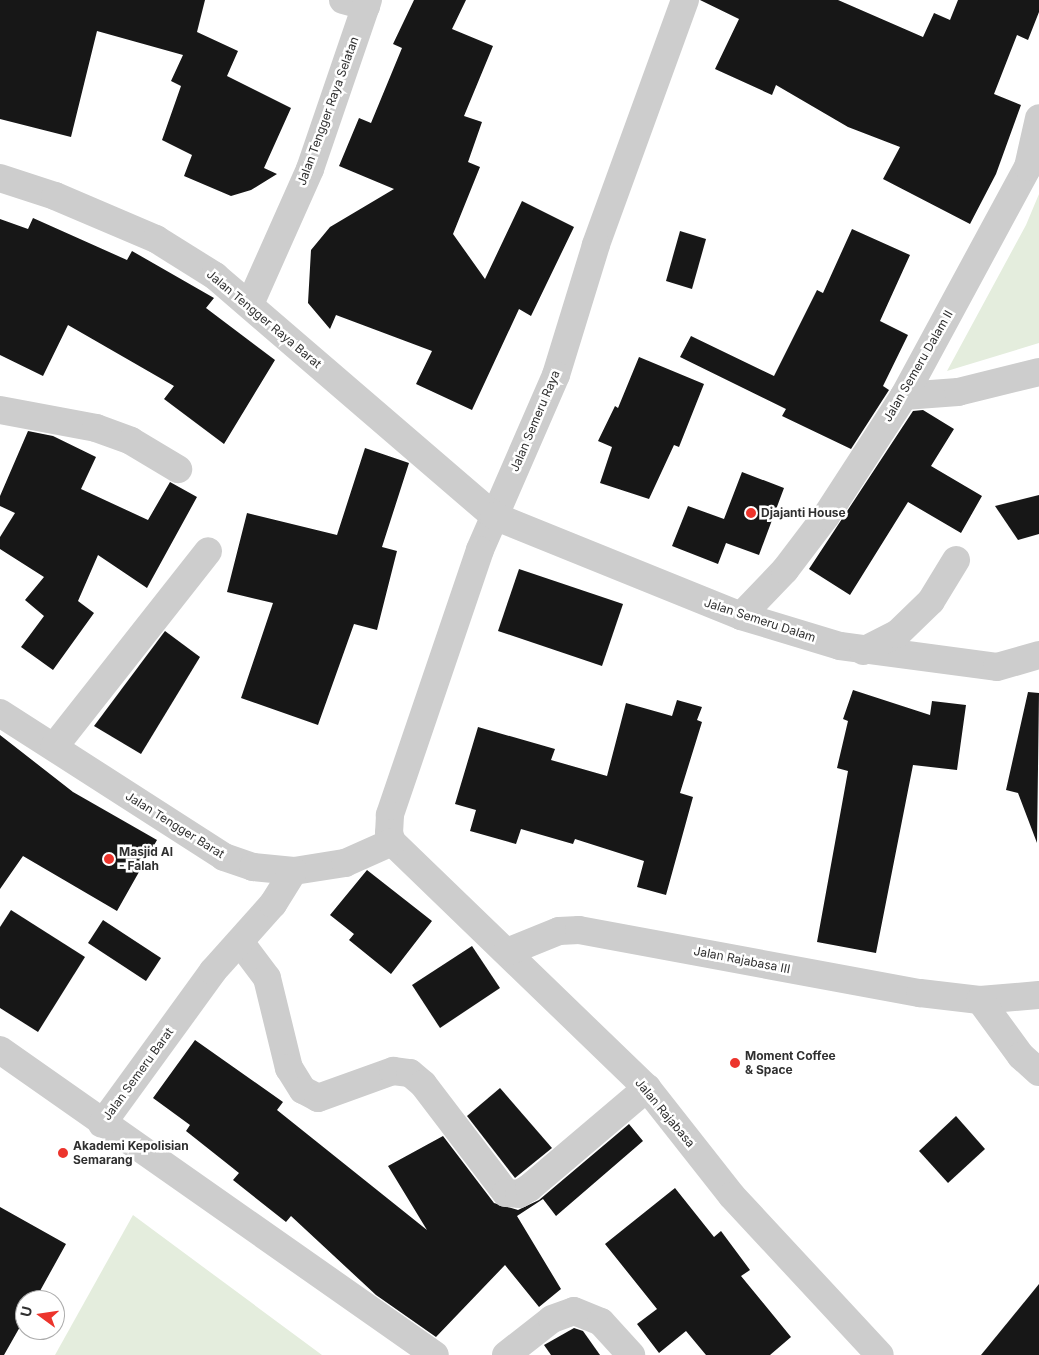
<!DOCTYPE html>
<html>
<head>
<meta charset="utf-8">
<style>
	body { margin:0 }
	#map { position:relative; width:1039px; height:1355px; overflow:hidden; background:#fff; font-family:Inter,sans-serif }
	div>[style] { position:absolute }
	.green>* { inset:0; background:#e4eddd }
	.building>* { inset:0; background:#171717 }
	.minor>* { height:28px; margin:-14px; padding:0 14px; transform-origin:14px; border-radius:14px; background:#cdcdcd }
	.dots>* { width:14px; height:14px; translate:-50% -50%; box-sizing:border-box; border:2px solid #fff; border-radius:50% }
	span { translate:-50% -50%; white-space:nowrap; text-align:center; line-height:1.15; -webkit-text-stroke:5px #fff; paint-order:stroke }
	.street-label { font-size:12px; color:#303030 }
	.poi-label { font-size:12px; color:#303030; font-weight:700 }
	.left { translate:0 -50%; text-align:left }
	.north { position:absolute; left:15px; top:1290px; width:50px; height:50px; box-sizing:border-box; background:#fff; border:1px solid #acacac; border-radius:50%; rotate:284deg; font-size:14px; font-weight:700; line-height:20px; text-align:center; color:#303030 }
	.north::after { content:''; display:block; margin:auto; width:18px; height:22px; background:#ec342c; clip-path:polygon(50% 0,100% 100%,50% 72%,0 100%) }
</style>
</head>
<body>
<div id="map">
	<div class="green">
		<div style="clip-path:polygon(1039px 194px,1039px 343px,947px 371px,1026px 225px)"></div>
		<div style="clip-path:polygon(133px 1215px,322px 1355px,55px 1355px)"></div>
	</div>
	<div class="building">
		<div style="clip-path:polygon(0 0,205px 0,197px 32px,238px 51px,227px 76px,291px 108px,264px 168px,277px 174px,251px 190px,231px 196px,184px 176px,192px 155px,162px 140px,181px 86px,171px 81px,183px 55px,97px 31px,71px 137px,0 119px)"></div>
		<div style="clip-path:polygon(414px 0,466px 0,452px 29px,493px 46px,464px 116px,482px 122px,468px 162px,480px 167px,453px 234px,485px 279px,522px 201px,574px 227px,531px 316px,519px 309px,472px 410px,416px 384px,432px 351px,336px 315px,330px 329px,308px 303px,311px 250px,330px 227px,394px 189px,339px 166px,359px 118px,371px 123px,402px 48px,393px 44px)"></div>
		<div style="clip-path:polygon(700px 0,838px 0,923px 37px,934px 13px,950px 20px,958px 0,1039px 0,1039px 12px,1028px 40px,1017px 35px,994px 94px,1021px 105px,996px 174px,970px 224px,883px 179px,900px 147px,848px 127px,776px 85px,772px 95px,715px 69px,739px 19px)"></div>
		<div style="clip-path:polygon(33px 218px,127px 260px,132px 251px,214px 298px,206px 308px,275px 360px,224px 444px,164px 399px,174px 386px,68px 325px,43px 376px,0 355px,0 219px,28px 229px)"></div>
		<div style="clip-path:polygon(852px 229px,910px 255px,880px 321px,908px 335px,883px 386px,889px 390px,851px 449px,782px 416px,786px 409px,680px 357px,691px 336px,774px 376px,817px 290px,823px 293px)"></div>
		<div style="clip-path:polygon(680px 231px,706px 239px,692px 289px,666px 281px)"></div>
		<div style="clip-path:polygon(639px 357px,704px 384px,679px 447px,674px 445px,649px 499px,600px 483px,612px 447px,598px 441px,615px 406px,618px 408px)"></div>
		<div style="clip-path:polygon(923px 410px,954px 429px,931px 466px,982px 496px,961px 533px,908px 502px,850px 595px,809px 569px,913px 411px)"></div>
		<div style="clip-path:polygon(28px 431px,53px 436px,96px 457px,81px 489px,148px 520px,170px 482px,197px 497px,147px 588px,98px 555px,78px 601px,94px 613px,53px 670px,21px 647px,44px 616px,25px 600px,44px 577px,0 549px,0 537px,15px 513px,0 506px,0 496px)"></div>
		<div style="clip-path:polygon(365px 448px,409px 463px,382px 547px,397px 551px,377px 630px,354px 624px,318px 725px,241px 698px,273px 603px,227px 592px,247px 513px,337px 535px)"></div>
		<div style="clip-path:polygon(742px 472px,784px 488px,759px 555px,726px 543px,718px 564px,672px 546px,688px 506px,724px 519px)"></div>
		<div style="clip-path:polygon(1039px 495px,1039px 534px,1018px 540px,995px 506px)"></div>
		<div style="clip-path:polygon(519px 569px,623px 604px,602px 666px,498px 631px)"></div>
		<div style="clip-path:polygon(165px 631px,200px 657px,141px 754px,94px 726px)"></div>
		<div style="clip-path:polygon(853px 690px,930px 715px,932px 701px,966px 705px,957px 770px,913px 765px,876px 953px,817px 942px,848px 771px,837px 768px,848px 721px,843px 719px)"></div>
		<div style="clip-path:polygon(1028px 692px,1039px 693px,1037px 843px,1018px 793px,1006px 790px)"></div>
		<div style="clip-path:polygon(677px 700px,702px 707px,697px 720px,702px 722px,680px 793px,693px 797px,666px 895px,637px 887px,644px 861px,575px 839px,573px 844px,521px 829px,516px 844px,470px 831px,476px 810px,455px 804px,478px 727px,555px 749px,551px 760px,607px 776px,626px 703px,672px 716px)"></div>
		<div style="clip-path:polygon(0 735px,73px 792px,157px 840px,117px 911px,23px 856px,0 889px)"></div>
		<div style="clip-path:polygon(367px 870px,432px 921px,391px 974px,349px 940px,354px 934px,330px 915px)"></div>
		<div style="clip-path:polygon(11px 910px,85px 957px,38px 1032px,0 1008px,0 927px)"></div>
		<div style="clip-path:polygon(103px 920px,161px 958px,146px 981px,88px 943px)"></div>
		<div style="clip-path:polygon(472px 946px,500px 988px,440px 1028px,412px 985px)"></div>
		<div style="clip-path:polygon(195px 1040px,283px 1102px,277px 1110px,427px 1230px,388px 1166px,443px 1136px,494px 1203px,518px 1210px,539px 1200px,629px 1124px,643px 1141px,556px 1216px,543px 1199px,517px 1216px,561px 1289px,539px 1307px,505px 1265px,436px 1337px,376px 1295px,291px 1216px,286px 1222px,233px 1180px,239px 1173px,186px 1131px,190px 1125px,153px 1098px)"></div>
		<div style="clip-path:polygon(500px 1088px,552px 1148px,515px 1178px,467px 1116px)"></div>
		<div style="clip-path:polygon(956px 1116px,985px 1149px,948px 1183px,919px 1151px)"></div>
		<div style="clip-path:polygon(675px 1188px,714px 1237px,721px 1231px,750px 1270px,741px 1276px,791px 1337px,770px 1355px,706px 1355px,686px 1331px,659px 1353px,637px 1324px,657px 1309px,605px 1244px)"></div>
		<div style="clip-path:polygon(0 1207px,66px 1244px,35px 1300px,25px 1300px,25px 1318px,4px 1355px,0 1355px)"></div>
		<div style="clip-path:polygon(1039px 1284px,1039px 1355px,981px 1355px)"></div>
		<div style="clip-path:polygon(574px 1328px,583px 1331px,600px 1355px,551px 1355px,544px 1345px)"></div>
	</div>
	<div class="minor">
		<div style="left:343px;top:0;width:24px;rotate:15deg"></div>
		<div style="left:685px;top:0;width:261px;rotate:110deg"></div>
		<div style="left:596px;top:245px;width:136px;rotate:107.1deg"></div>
		<div style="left:556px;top:375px;width:191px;rotate:113.5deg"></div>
		<div style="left:480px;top:550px;width:280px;rotate:108.8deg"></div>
		<div style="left:390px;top:815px;width:18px;rotate:93deg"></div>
		<div style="left:389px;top:833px;width:9px;rotate:72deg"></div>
		<div style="left:392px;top:842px;width:354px;rotate:44deg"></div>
		<div style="left:647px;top:1088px;width:137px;rotate:51.8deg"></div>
		<div style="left:732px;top:1196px;width:217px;rotate:47.1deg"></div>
		<div style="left:0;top:178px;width:58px;rotate:18.1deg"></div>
		<div style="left:55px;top:196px;width:110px;rotate:23.1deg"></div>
		<div style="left:156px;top:239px;width:70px;rotate:32.1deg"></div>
		<div style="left:215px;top:276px;width:368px;rotate:40.7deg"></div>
		<div style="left:494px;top:516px;width:266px;rotate:22deg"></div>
		<div style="left:741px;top:616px;width:103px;rotate:16.9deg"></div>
		<div style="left:840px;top:646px;width:158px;rotate:7.6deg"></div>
		<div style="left:997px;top:667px;width:44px;rotate:-15.9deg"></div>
		<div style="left:250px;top:304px;width:148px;rotate:-66deg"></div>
		<div style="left:310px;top:169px;width:179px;rotate:-71.1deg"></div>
		<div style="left:904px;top:396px;width:54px;rotate:-4.2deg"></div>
		<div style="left:958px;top:392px;width:83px;rotate:-13.9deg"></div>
		<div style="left:0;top:410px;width:98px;rotate:10.6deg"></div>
		<div style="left:96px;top:428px;width:37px;rotate:20deg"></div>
		<div style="left:131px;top:441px;width:55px;rotate:30.8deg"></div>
		<div style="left:741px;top:616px;width:64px;rotate:-46.3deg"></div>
		<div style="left:785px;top:570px;width:68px;rotate:-52.8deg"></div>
		<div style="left:826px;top:516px;width:143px;rotate:-57deg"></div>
		<div style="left:904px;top:396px;width:260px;rotate:-61.6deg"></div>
		<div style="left:1028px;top:167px;width:50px;rotate:-77.3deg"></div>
		<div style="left:863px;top:651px;width:38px;rotate:-27deg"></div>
		<div style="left:897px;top:634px;width:47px;rotate:-44.1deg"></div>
		<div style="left:931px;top:601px;width:48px;rotate:-58.6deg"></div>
		<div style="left:0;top:713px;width:266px;rotate:32.7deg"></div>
		<div style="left:224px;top:857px;width:31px;rotate:19deg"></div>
		<div style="left:253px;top:867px;width:41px;rotate:5.6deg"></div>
		<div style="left:294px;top:871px;width:52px;rotate:-8.9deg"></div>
		<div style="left:345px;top:863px;width:51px;rotate:-24.1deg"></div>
		<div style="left:54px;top:747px;width:249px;rotate:-51.8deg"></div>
		<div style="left:240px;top:942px;width:45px;rotate:53.1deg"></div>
		<div style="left:267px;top:978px;width:93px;rotate:76.3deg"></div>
		<div style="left:289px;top:1068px;width:26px;rotate:58deg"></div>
		<div style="left:303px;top:1090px;width:17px;rotate:28deg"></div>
		<div style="left:318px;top:1098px;width:80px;rotate:-19.8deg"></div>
		<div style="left:393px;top:1071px;width:17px;rotate:7deg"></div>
		<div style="left:410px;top:1073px;width:17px;rotate:40deg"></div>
		<div style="left:423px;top:1084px;width:137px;rotate:52.7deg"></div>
		<div style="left:506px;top:1193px;width:13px;rotate:4deg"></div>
		<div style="left:519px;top:1194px;width:12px;rotate:-31deg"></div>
		<div style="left:529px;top:1188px;width:155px;rotate:-40.3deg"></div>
		<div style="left:507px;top:952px;width:56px;rotate:-22deg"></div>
		<div style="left:559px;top:931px;width:20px;rotate:-3deg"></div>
		<div style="left:579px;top:930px;width:347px;rotate:10.5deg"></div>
		<div style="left:920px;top:993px;width:60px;rotate:6.7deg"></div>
		<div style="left:980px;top:1000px;width:59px;rotate:-4.8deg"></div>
		<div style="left:980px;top:1000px;width:69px;rotate:53.8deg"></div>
		<div style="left:1021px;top:1056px;width:24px;rotate:42deg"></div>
		<div style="left:0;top:1050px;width:531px;rotate:35.04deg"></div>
		<div style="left:102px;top:1124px;width:189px;rotate:-54deg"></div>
		<div style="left:213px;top:971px;width:90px;rotate:-48.2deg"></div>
		<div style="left:273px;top:904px;width:39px;rotate:-58deg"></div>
		<div style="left:506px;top:1355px;width:58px;rotate:-38deg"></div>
		<div style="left:552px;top:1319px;width:23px;rotate:-20deg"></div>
		<div style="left:574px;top:1311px;width:29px;rotate:22deg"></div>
		<div style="left:601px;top:1322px;width:45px;rotate:47.7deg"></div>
	</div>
	<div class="dots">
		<div style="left:751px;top:513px;background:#ec342c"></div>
		<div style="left:109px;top:859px;background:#ec342c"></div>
		<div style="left:735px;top:1063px;background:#ec342c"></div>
		<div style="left:63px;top:1153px;background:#ec342c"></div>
	</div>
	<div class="street-label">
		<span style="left:328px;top:111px;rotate:-70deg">Jalan Tengger Raya Selatan</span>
		<span style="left:264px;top:319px;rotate:40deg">Jalan Tengger Raya Barat</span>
		<span style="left:918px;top:366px;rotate:-60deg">Jalan Semeru Dalam II</span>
		<span style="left:535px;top:421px;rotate:-67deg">Jalan Semeru Raya</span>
		<span style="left:760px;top:620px;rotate:18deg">Jalan Semeru Dalam</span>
		<span style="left:175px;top:825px;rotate:32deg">Jalan Tengger Barat</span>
		<span style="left:742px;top:960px;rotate:11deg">Jalan Rajabasa III</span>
		<span style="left:138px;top:1074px;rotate:-54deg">Jalan Semeru Barat</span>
		<span style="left:665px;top:1113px;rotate:50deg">Jalan Rajabasa</span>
	</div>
	<div class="poi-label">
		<span class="left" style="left:761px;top:513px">Djajanti House</span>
		<span class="left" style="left:119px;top:859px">Masjid Al<br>- Falah</span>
		<span class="left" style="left:745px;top:1063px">Moment Coffee<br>&amp; Space</span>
		<span class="left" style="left:73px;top:1153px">Akademi Kepolisian<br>Semarang</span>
	</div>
	<div class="north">U</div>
</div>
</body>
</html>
